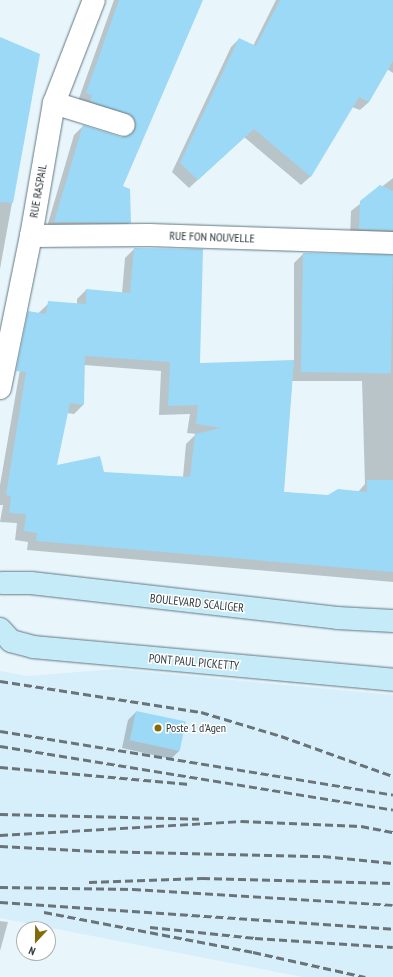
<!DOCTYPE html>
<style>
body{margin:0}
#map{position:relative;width:393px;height:977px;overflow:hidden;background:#e8f6fc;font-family:"PT Sans Narrow",sans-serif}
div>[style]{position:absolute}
.built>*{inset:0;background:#d7effb}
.shadow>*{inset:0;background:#0003}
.building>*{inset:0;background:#9bd9f6;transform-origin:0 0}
.roads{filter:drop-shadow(0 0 1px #637780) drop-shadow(0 0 1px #637780)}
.street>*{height:22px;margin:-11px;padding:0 11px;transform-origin:11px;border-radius:11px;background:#fff}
.secondary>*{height:22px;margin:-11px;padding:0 11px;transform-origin:11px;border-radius:11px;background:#c5eaf8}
.rail>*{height:3px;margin-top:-1.5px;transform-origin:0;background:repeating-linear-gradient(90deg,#697378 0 8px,transparent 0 12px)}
.dots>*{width:11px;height:11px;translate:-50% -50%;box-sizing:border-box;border:2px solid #fff;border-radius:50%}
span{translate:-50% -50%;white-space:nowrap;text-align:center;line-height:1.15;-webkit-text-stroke:3px #fff;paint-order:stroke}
.street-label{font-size:12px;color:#30393d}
.poi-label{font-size:12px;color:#30393d}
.left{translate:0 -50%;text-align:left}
.north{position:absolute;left:16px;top:921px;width:40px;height:40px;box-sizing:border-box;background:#fff;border:1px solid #acb0b1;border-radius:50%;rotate:202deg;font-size:11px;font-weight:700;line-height:16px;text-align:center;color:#30393d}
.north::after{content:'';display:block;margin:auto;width:14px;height:18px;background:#846b07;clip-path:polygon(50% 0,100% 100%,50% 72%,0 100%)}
</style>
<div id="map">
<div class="built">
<i style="clip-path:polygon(116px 669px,393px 695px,393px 977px,302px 977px,0 918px,0 671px,28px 676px)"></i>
</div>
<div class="shadow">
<i style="clip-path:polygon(114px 0,202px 0,122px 186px,130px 222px,122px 231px,46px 230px,74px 135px,83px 126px,121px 138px,127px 136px,78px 101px)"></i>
<i style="clip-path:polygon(276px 0,393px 0,393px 73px,387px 69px,369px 102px,360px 110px,352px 107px,310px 177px,301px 185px,244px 137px,189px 188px,172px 172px,231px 47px,239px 39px,253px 46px)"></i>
<i style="clip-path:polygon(0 38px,39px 54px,0 269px)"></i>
<i style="clip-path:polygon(393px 178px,393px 247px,350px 238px,351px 211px)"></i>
<i style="clip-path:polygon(evenodd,134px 249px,199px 364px,294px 361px,294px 263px,303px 254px,393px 255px,393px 582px,27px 550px,28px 542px,15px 540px,17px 523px,0 522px,3px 505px,0 505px,0 485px,28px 323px,49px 303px,77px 305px,77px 299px,86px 290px,122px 293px,125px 258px,134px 249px,84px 365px,161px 371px,159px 415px,190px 414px,187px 433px,196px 434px,186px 444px,183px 477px,103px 473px,56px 467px,67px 413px,74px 414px,83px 405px,84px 365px,134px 249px,292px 381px,362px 381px,365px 484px,358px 492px,329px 496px,283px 492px,292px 381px)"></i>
<i style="clip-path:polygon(136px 712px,185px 723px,179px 751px,171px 759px,122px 748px,128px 720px)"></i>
<i style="clip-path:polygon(0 921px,8px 922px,0 951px)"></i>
</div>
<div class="building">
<i style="clip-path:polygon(119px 0,203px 0,123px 186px,130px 189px,131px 223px,54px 222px,83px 125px,121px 137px,132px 134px,136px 128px,133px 116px,90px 101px,92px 95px,86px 93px)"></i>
<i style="clip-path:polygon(280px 0,393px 0,393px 61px,369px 102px,359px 97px,311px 177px,254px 129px,198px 180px,180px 163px,239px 38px,256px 46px)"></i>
<i style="clip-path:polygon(0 37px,40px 54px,13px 203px,0 202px)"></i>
<i style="clip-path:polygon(380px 185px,393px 191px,393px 230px,359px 229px,360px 201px)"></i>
<i style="clip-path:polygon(evenodd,134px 248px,203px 249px,200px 363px,294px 360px,284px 492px,328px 495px,338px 489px,367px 492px,367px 480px,393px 480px,393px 572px,36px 541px,37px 533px,24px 531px,26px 514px,9px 513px,11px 496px,6px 495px,26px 372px,16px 371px,28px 311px,46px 314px,48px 301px,86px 304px,86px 289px,130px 293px,134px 248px,85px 356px,170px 362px,168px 406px,198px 405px,196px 424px,221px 428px,195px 434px,190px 477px,104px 472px,100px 456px,57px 465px,70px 403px,84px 405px,85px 356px)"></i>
<i style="left:303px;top:253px;width:90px;height:119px;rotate:1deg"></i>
<i style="left:136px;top:711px;width:51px;height:30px;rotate:12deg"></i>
</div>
<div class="roads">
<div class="street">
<i style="left:54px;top:103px;width:73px;rotate:17.4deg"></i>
<i style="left:31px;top:236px;width:118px;rotate:-0.5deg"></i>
<i style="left:149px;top:235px;width:244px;rotate:1.9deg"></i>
<i style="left:0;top:388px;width:155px;rotate:-78.5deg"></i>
<i style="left:31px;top:236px;width:135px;rotate:-80.2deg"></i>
<i style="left:54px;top:103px;width:110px;rotate:-68.8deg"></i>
</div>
<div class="secondary">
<i style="left:2px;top:583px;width:29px"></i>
<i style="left:31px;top:583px;width:308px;rotate:6.5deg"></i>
<i style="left:337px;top:618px;width:56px;rotate:3.1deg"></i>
<i style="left:0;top:629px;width:16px;rotate:47deg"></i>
<i style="left:11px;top:641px;width:23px;rotate:15deg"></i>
<i style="left:33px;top:647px;width:362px;rotate:5.2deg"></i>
</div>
</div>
<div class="rail">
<i style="left:0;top:681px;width:203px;rotate:8.8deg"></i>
<i style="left:201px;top:712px;width:84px;rotate:16.7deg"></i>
<i style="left:281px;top:736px;width:119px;rotate:19.7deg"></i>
<i style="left:0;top:731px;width:398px;rotate:9.2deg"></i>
<i style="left:0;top:746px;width:398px;rotate:9.2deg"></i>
<i style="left:0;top:767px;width:190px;rotate:5.1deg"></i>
<i style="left:0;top:814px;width:199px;rotate:1.4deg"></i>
<i style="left:0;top:835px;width:241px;rotate:-3.3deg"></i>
<i style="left:241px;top:821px;width:120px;rotate:2.4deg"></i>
<i style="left:361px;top:826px;width:33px;rotate:11deg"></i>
<i style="left:0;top:846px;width:96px;rotate:3deg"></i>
<i style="left:96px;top:851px;width:227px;rotate:1.3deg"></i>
<i style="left:323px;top:856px;width:70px;rotate:5.7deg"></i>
<i style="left:89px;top:882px;width:113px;rotate:-2deg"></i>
<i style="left:202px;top:878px;width:191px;rotate:1.5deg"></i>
<i style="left:0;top:887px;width:133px;rotate:0.9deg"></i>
<i style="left:133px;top:889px;width:260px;rotate:3.5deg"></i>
<i style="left:0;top:902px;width:394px;rotate:3.9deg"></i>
<i style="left:44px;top:912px;width:213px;rotate:10.8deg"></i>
<i style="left:253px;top:952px;width:115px;rotate:12.6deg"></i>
<i style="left:150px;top:927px;width:106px;rotate:6deg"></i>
<i style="left:255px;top:938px;width:138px;rotate:3.7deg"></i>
</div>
<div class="dots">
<i style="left:158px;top:728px;background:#846b07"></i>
</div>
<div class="street-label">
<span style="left:38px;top:191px;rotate:-80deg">RUE RASPAIL</span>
<span style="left:212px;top:237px;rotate:2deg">RUE FON NOUVELLE</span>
<span style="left:197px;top:603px;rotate:6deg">BOULEVARD SCALIGER</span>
<span style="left:194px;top:662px;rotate:5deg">PONT PAUL PICKETTY</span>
</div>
<div class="poi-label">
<span class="left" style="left:166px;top:728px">Poste 1 d'Agen</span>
</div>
<div class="north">N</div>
</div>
